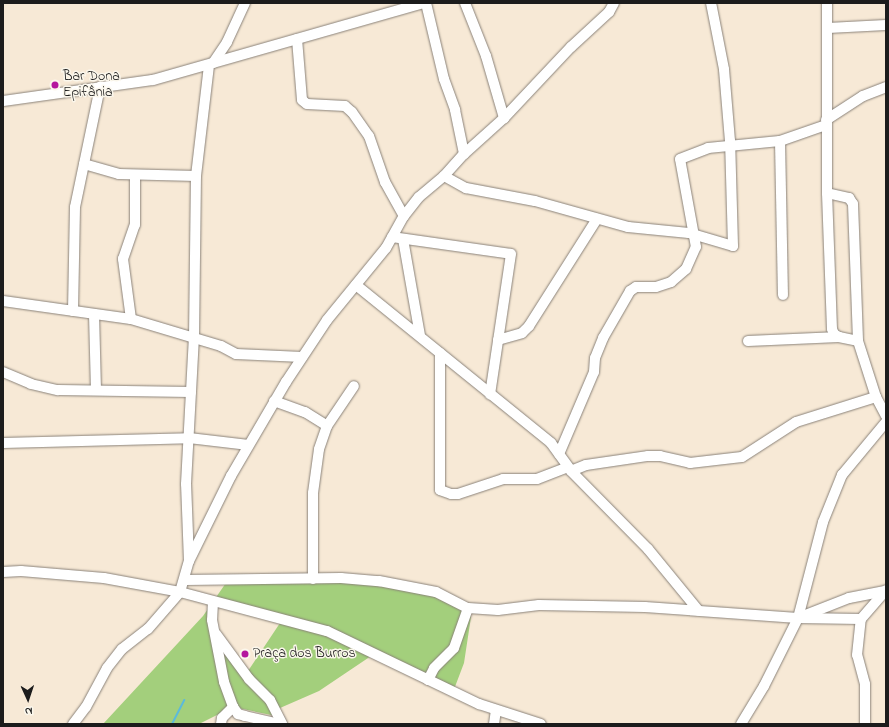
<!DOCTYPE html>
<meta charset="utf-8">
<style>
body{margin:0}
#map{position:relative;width:889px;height:727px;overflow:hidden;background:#f7e9d6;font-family:"Indie Flower",sans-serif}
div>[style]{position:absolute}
.green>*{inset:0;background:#a3cf7c}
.stream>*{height:2px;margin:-1px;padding:0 1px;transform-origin:1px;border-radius:1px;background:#5cbadb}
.roads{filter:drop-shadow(0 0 1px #8a8279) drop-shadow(0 0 1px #8a8279)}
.minor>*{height:10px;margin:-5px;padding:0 5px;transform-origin:5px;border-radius:5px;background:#fff}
.dots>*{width:11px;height:11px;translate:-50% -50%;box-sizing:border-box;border:2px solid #fbf7ec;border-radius:50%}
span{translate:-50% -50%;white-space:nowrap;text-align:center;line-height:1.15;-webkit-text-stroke:3px #fbf7ec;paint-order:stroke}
.poi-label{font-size:14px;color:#1c1c1c}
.left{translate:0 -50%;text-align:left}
.frame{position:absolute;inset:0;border:4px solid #1c1c1c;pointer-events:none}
.north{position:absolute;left:8px;top:679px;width:40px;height:40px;-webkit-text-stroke:3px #fbf7ec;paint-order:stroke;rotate:177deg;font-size:11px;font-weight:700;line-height:16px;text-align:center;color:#1c1c1c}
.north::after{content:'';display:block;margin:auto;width:14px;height:18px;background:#1c1c1c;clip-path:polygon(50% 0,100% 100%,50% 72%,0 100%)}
</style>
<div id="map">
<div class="green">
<i style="clip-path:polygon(evenodd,313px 579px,400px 585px,468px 608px,471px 617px,464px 663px,453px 692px,374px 654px,319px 691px,280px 708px,276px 716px,233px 707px,199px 724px,103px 724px,203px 616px,228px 580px,313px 579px,214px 602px,282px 620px,246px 674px,212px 620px,214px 602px)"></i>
</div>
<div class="stream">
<i style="left:172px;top:724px;width:27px;rotate:-63deg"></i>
</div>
<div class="roads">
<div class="minor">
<i style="left:426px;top:3px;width:78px;rotate:76.7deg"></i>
<i style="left:444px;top:79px;width:33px;rotate:70deg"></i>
<i style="left:455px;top:110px;width:45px;rotate:78.4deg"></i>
<i style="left:465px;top:3px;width:57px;rotate:68.4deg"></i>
<i style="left:486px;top:56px;width:65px;rotate:73.8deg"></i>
<i style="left:827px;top:3px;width:190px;rotate:90deg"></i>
<i style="left:827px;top:193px;width:136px;rotate:87.9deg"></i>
<i style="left:832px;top:329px;width:5px;rotate:68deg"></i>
<i style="left:834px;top:334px;width:6px;rotate:31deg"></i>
<i style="left:839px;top:337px;width:19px;rotate:12deg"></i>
<i style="left:828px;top:28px;width:58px;rotate:-3deg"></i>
<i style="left:297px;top:39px;width:61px;rotate:85.3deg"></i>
<i style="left:302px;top:100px;width:6px;rotate:39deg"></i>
<i style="left:307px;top:104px;width:38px;rotate:3deg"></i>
<i style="left:345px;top:106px;width:9px;rotate:41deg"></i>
<i style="left:352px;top:112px;width:29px;rotate:55deg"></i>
<i style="left:369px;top:136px;width:49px;rotate:70.8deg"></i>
<i style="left:385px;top:182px;width:39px;rotate:61deg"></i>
<i style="left:213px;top:63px;width:25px;rotate:-56deg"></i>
<i style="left:227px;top:42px;width:43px;rotate:-65.2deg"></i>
<i style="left:3px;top:101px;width:151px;rotate:-8deg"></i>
<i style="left:153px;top:80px;width:282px;rotate:-15.9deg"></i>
<i style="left:826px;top:120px;width:44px;rotate:-33deg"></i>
<i style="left:863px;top:96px;width:25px;rotate:-21deg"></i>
<i style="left:780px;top:141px;width:154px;rotate:88.9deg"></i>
<i style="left:84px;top:164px;width:36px;rotate:16deg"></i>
<i style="left:119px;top:174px;width:77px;rotate:1.5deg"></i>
<i style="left:444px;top:176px;width:25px;rotate:29deg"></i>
<i style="left:466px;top:188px;width:70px;rotate:10.7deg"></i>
<i style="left:535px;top:201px;width:97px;rotate:15.6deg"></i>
<i style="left:628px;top:227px;width:61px;rotate:5.6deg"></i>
<i style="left:689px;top:233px;width:46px;rotate:16.5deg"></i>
<i style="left:733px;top:246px;width:105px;rotate:-91.6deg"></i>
<i style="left:730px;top:141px;width:72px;rotate:-94.8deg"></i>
<i style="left:724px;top:69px;width:67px;rotate:-101.1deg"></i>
<i style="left:827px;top:193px;width:23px;rotate:13deg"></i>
<i style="left:849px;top:198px;width:7px;rotate:56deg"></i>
<i style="left:853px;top:204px;width:137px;rotate:87.9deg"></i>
<i style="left:858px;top:341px;width:59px;rotate:72.2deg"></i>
<i style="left:876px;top:397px;width:21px;rotate:62deg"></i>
<i style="left:392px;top:237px;width:120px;rotate:8.1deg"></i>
<i style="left:511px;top:254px;width:142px;rotate:98.5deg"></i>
<i style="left:403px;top:239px;width:97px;rotate:80deg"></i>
<i style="left:356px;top:285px;width:251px;rotate:39deg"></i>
<i style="left:551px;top:443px;width:34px;rotate:54deg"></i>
<i style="left:571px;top:471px;width:110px;rotate:45.4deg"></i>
<i style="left:648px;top:549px;width:80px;rotate:50.6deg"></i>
<i style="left:3px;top:301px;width:129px;rotate:8deg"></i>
<i style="left:131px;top:319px;width:94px;rotate:16.7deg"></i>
<i style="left:221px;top:346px;width:17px;rotate:28deg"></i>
<i style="left:236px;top:354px;width:66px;rotate:2.6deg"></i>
<i style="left:73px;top:311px;width:104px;rotate:-88.9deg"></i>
<i style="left:75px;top:207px;width:123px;rotate:-78.2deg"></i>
<i style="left:94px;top:314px;width:76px;rotate:88.5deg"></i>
<i style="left:131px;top:319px;width:61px;rotate:-97.6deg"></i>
<i style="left:123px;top:259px;width:36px;rotate:-71deg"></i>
<i style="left:135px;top:225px;width:50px;rotate:-90deg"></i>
<i style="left:498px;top:340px;width:25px;rotate:-16deg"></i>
<i style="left:522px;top:333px;width:10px;rotate:-45deg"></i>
<i style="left:529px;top:326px;width:127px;rotate:-57.6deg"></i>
<i style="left:748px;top:341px;width:91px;rotate:-2.5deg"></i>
<i style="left:440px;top:353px;width:137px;rotate:90deg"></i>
<i style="left:440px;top:490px;width:12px;rotate:20deg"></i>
<i style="left:451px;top:494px;width:7px"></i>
<i style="left:458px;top:494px;width:47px;rotate:-18.4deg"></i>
<i style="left:503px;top:479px;width:34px"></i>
<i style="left:537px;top:479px;width:33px;rotate:-21deg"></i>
<i style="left:3px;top:372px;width:30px;rotate:23deg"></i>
<i style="left:31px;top:384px;width:28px;rotate:13deg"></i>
<i style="left:58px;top:390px;width:133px;rotate:0.9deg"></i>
<i style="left:274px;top:401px;width:33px;rotate:20deg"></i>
<i style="left:305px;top:412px;width:26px;rotate:32deg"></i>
<i style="left:3px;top:443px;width:186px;rotate:-1.5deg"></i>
<i style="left:189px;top:438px;width:60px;rotate:6.7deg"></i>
<i style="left:559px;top:454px;width:89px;rotate:-66.9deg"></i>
<i style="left:594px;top:372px;width:14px;rotate:-86deg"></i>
<i style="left:595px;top:358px;width:22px;rotate:-68deg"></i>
<i style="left:603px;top:338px;width:54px;rotate:-60.1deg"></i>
<i style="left:630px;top:291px;width:7px;rotate:-34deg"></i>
<i style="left:636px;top:287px;width:20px"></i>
<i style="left:656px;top:287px;width:16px;rotate:-18deg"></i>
<i style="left:671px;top:282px;width:20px;rotate:-41deg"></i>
<i style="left:686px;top:269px;width:24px;rotate:-66deg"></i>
<i style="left:696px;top:247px;width:89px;rotate:-100.3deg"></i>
<i style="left:680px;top:159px;width:30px;rotate:-21deg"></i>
<i style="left:708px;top:148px;width:72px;rotate:-5.6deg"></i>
<i style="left:780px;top:141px;width:49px;rotate:-19.2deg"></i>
<i style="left:571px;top:471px;width:16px;rotate:-22deg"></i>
<i style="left:586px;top:465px;width:63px;rotate:-8.3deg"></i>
<i style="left:648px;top:456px;width:12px"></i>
<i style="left:660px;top:456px;width:31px;rotate:13deg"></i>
<i style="left:690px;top:463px;width:52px;rotate:-6.6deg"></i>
<i style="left:742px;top:457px;width:64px;rotate:-32.9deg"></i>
<i style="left:796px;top:422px;width:84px;rotate:-17.4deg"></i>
<i style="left:189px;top:561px;width:77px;rotate:-92.2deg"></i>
<i style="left:186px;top:484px;width:146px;rotate:-86.9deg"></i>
<i style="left:194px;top:338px;width:162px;rotate:-89.3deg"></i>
<i style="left:196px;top:176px;width:112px;rotate:-83.3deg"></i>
<i style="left:3px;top:572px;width:18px;rotate:-3deg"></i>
<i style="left:21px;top:571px;width:83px;rotate:4.8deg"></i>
<i style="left:104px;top:578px;width:77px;rotate:10.4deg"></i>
<i style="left:180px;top:592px;width:152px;rotate:14.9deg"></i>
<i style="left:327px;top:631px;width:169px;rotate:25.7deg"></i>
<i style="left:479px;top:704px;width:65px;rotate:17.9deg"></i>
<i style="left:313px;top:579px;width:86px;rotate:-90deg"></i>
<i style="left:313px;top:493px;width:44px;rotate:-82.2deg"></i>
<i style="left:319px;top:449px;width:24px;rotate:-71deg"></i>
<i style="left:327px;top:426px;width:48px;rotate:-56deg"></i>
<i style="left:185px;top:580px;width:156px;rotate:-0.7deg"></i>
<i style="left:341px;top:578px;width:38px;rotate:5deg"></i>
<i style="left:379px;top:581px;width:58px;rotate:10.9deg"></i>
<i style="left:436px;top:592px;width:36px;rotate:27deg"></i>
<i style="left:468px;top:608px;width:30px;rotate:4deg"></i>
<i style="left:498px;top:610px;width:41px;rotate:-7deg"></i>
<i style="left:539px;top:605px;width:106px;rotate:1.1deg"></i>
<i style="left:645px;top:607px;width:153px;rotate:4.1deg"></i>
<i style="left:798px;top:618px;width:63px;rotate:0.9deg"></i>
<i style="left:213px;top:602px;width:18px;rotate:93deg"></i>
<i style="left:212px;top:620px;width:63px;rotate:79deg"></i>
<i style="left:224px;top:682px;width:27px;rotate:70deg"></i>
<i style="left:233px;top:707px;width:9px;rotate:54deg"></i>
<i style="left:238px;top:714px;width:7px;rotate:16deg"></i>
<i style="left:245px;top:716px;width:36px;rotate:13deg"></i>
<i style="left:798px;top:618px;width:55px;rotate:-21.4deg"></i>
<i style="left:849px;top:598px;width:38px;rotate:-11deg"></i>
<i style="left:216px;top:634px;width:56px;rotate:53.7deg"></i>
<i style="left:249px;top:679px;width:30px;rotate:45deg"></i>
<i style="left:270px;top:700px;width:27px;rotate:63deg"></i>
<i style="left:428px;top:680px;width:13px;rotate:-63deg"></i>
<i style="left:434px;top:668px;width:28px;rotate:-45deg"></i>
<i style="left:454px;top:648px;width:42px;rotate:-70.7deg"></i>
<i style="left:73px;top:724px;width:21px;rotate:-53deg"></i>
<i style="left:86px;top:707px;width:44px;rotate:-61.7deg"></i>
<i style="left:107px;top:668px;width:24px;rotate:-52deg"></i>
<i style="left:122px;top:649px;width:33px;rotate:-38deg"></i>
<i style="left:148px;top:629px;width:49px;rotate:-49.1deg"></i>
<i style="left:180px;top:592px;width:32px;rotate:-74deg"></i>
<i style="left:189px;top:561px;width:95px;rotate:-63.7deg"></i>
<i style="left:231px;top:476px;width:109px;rotate:-59.7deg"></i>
<i style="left:286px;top:382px;width:74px;rotate:-56.5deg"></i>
<i style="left:327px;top:320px;width:93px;rotate:-50.7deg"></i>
<i style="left:386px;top:248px;width:37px;rotate:-61deg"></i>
<i style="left:404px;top:216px;width:24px;rotate:-52deg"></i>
<i style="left:419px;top:197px;width:33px;rotate:-40deg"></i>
<i style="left:444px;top:176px;width:30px;rotate:-48deg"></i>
<i style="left:464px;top:154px;width:54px;rotate:-42deg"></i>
<i style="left:504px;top:118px;width:98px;rotate:-46.7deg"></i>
<i style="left:571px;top:47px;width:52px;rotate:-42.6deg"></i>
<i style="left:609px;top:12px;width:10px;rotate:-61deg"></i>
<i style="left:221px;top:724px;width:6px;rotate:-81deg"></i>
<i style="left:222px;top:718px;width:16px;rotate:-45deg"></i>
<i style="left:494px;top:724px;width:14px;rotate:-82deg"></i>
<i style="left:741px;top:724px;width:44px;rotate:-58.8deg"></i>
<i style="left:764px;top:686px;width:76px;rotate:-63.4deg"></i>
<i style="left:798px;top:618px;width:99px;rotate:-75.4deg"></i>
<i style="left:823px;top:522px;width:51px;rotate:-68deg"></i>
<i style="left:842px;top:475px;width:69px;rotate:-50.3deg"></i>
<i style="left:865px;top:724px;width:40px;rotate:-90deg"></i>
<i style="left:865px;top:684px;width:30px;rotate:-105deg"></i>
<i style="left:857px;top:655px;width:36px;rotate:-84deg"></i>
<i style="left:861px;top:619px;width:38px;rotate:-49deg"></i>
</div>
</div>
<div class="dots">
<i style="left:55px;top:85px;background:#b5179e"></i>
<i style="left:245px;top:654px;background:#b5179e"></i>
</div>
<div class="poi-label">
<span class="left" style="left:63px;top:85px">Bar Dona<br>Epifânia</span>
<span class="left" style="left:253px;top:654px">Praça dos Burros</span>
</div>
<div class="frame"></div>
<div class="north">N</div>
</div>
